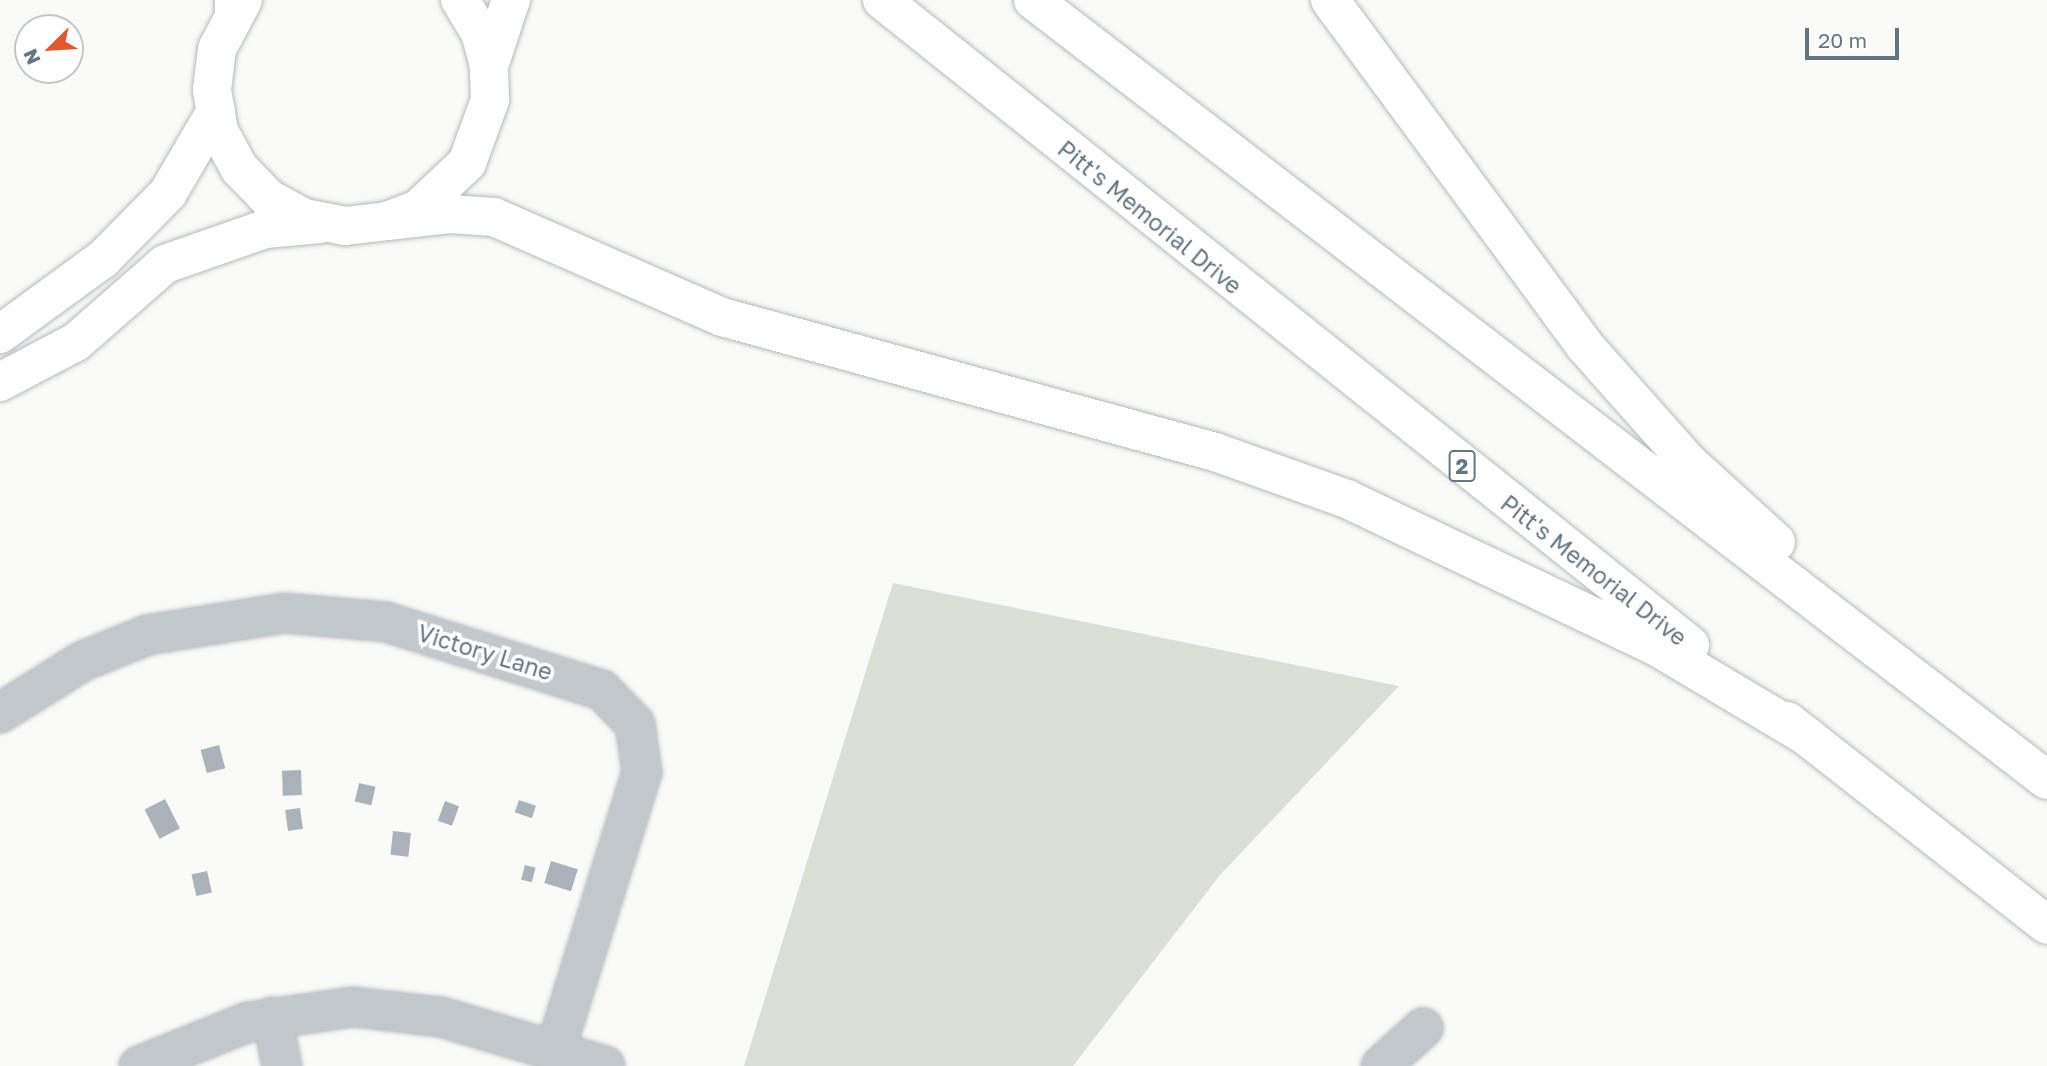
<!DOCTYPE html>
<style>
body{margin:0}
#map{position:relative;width:2047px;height:1066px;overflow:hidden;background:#fafaf8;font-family:"Golos Text",sans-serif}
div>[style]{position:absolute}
.green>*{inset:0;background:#dadfd7}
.building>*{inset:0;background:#aab3b9;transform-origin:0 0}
.roads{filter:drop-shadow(0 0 2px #b4b9bd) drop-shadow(0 0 2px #b4b9bd)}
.minor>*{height:38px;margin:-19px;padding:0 19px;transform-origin:19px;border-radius:19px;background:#c3c8cc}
.trunk>*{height:38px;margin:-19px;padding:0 19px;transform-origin:19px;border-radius:19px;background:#fff}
.motorway>*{height:38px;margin:-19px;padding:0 19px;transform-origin:19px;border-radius:19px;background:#fff}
span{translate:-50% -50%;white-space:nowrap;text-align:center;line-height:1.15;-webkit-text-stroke:7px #fff;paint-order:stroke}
.shield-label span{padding:2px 5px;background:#fff;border:2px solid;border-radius:5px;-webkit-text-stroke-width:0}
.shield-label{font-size:21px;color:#657683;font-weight:700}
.street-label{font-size:23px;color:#657683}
.north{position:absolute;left:14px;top:14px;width:70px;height:70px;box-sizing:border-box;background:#fff;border:2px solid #c1c8cd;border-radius:50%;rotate:246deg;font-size:19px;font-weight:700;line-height:28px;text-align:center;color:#657683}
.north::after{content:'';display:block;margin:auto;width:24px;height:32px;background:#e4572e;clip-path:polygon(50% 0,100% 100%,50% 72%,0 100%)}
.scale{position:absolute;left:1805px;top:28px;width:94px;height:32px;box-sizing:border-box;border:4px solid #657683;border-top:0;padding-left:9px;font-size:21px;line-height:24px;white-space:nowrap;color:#657683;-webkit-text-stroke:5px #fff;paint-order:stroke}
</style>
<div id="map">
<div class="green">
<i style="clip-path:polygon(893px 583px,1399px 686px,1220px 875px,1073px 1066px,744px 1066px)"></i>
</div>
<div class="building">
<i style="left:219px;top:745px;width:24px;height:19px;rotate:75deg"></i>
<i style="left:301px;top:770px;width:25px;height:19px;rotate:88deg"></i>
<i style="left:359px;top:783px;width:17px;height:19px;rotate:13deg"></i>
<i style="left:165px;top:799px;width:33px;height:23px;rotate:63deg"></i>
<i style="left:519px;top:800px;width:18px;height:13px;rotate:19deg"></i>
<i style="left:445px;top:801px;width:15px;height:21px;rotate:20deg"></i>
<i style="left:300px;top:808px;width:21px;height:15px;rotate:82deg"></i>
<i style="left:393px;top:831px;width:18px;height:24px;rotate:6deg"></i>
<i style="left:551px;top:861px;width:28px;height:23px;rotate:17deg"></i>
<i style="left:525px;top:865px;width:11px;height:15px;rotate:15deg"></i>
<i style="left:207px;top:871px;width:22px;height:16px;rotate:77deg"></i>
</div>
<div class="roads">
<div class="minor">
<i style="left:0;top:713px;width:98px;rotate:-32.1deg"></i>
<i style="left:83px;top:661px;width:69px;rotate:-22.1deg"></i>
<i style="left:147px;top:635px;width:139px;rotate:-9.1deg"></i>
<i style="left:284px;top:613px;width:102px;rotate:5deg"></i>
<i style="left:386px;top:622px;width:226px;rotate:17.5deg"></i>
<i style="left:602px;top:690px;width:47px;rotate:45.9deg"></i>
<i style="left:635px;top:724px;width:49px;rotate:81.7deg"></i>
<i style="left:642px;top:772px;width:292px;rotate:107.3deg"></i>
<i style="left:272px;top:1017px;width:50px;rotate:78.5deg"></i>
<i style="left:139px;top:1066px;width:118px;rotate:-22deg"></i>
<i style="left:248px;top:1022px;width:107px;rotate:-8.1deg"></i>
<i style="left:354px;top:1007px;width:88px;rotate:6.6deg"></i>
<i style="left:441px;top:1017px;width:171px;rotate:16.6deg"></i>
<i style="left:1381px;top:1066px;width:57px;rotate:-42.1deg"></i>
</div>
<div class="trunk">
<i style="left:243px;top:0;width:55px;rotate:118deg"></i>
<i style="left:217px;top:49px;width:41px;rotate:97deg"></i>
<i style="left:212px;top:90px;width:42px;rotate:80.3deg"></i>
<i style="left:219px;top:131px;width:42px;rotate:61.6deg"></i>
<i style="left:239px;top:168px;width:42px;rotate:46deg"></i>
<i style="left:268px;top:198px;width:41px;rotate:29.1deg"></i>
<i style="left:304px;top:218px;width:42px;rotate:11deg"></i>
<i style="left:345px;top:226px;width:42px;rotate:-6.8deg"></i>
<i style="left:387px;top:221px;width:33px;rotate:-21deg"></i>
<i style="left:418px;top:209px;width:67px;rotate:-43.2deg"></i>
<i style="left:467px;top:163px;width:67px;rotate:-69.9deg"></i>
<i style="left:490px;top:100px;width:34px;rotate:-92deg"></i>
<i style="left:489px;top:66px;width:34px;rotate:-105deg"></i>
<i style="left:480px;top:33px;width:39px;rotate:-121deg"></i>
<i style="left:489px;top:66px;width:70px;rotate:-71.6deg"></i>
<i style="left:0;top:334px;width:127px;rotate:-36.1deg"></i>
<i style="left:103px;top:259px;width:93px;rotate:-45.4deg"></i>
<i style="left:168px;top:193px;width:95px;rotate:-59.7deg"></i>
<i style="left:0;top:382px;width:86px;rotate:-27.8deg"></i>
<i style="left:76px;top:342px;width:118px;rotate:-41.2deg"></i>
<i style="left:165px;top:264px;width:106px;rotate:-19.3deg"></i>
<i style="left:265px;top:229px;width:55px;rotate:-5.2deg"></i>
</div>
<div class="motorway">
<i style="left:882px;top:0;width:1034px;rotate:38.6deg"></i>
<i style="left:1033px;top:0;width:1279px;rotate:37.57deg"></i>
<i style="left:1330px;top:0;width:430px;rotate:53.6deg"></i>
<i style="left:1585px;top:346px;width:155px;rotate:48.4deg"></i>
<i style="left:1688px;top:462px;width:119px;rotate:42.3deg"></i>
<i style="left:234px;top:11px;width:11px;rotate:-90deg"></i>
<i style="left:387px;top:221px;width:63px;rotate:-6.3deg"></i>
<i style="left:450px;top:214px;width:44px;rotate:3.9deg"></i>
<i style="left:494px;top:217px;width:249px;rotate:23.7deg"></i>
<i style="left:722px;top:317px;width:511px;rotate:15.31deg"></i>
<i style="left:1215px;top:452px;width:140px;rotate:19.6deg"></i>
<i style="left:1347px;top:499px;width:344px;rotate:25.5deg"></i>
<i style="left:1657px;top:647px;width:176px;rotate:30.8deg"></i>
<i style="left:1787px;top:721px;width:330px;rotate:38.1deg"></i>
</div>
</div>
<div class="shield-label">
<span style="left:1462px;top:466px">2</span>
</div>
<div class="street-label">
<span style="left:1150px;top:217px;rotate:39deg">Pitt's Memorial Drive</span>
<span style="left:1594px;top:570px;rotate:38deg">Pitt's Memorial Drive</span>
<span style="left:485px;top:652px;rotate:17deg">Victory Lane</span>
</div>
<div class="north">N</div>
<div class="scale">20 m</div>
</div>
